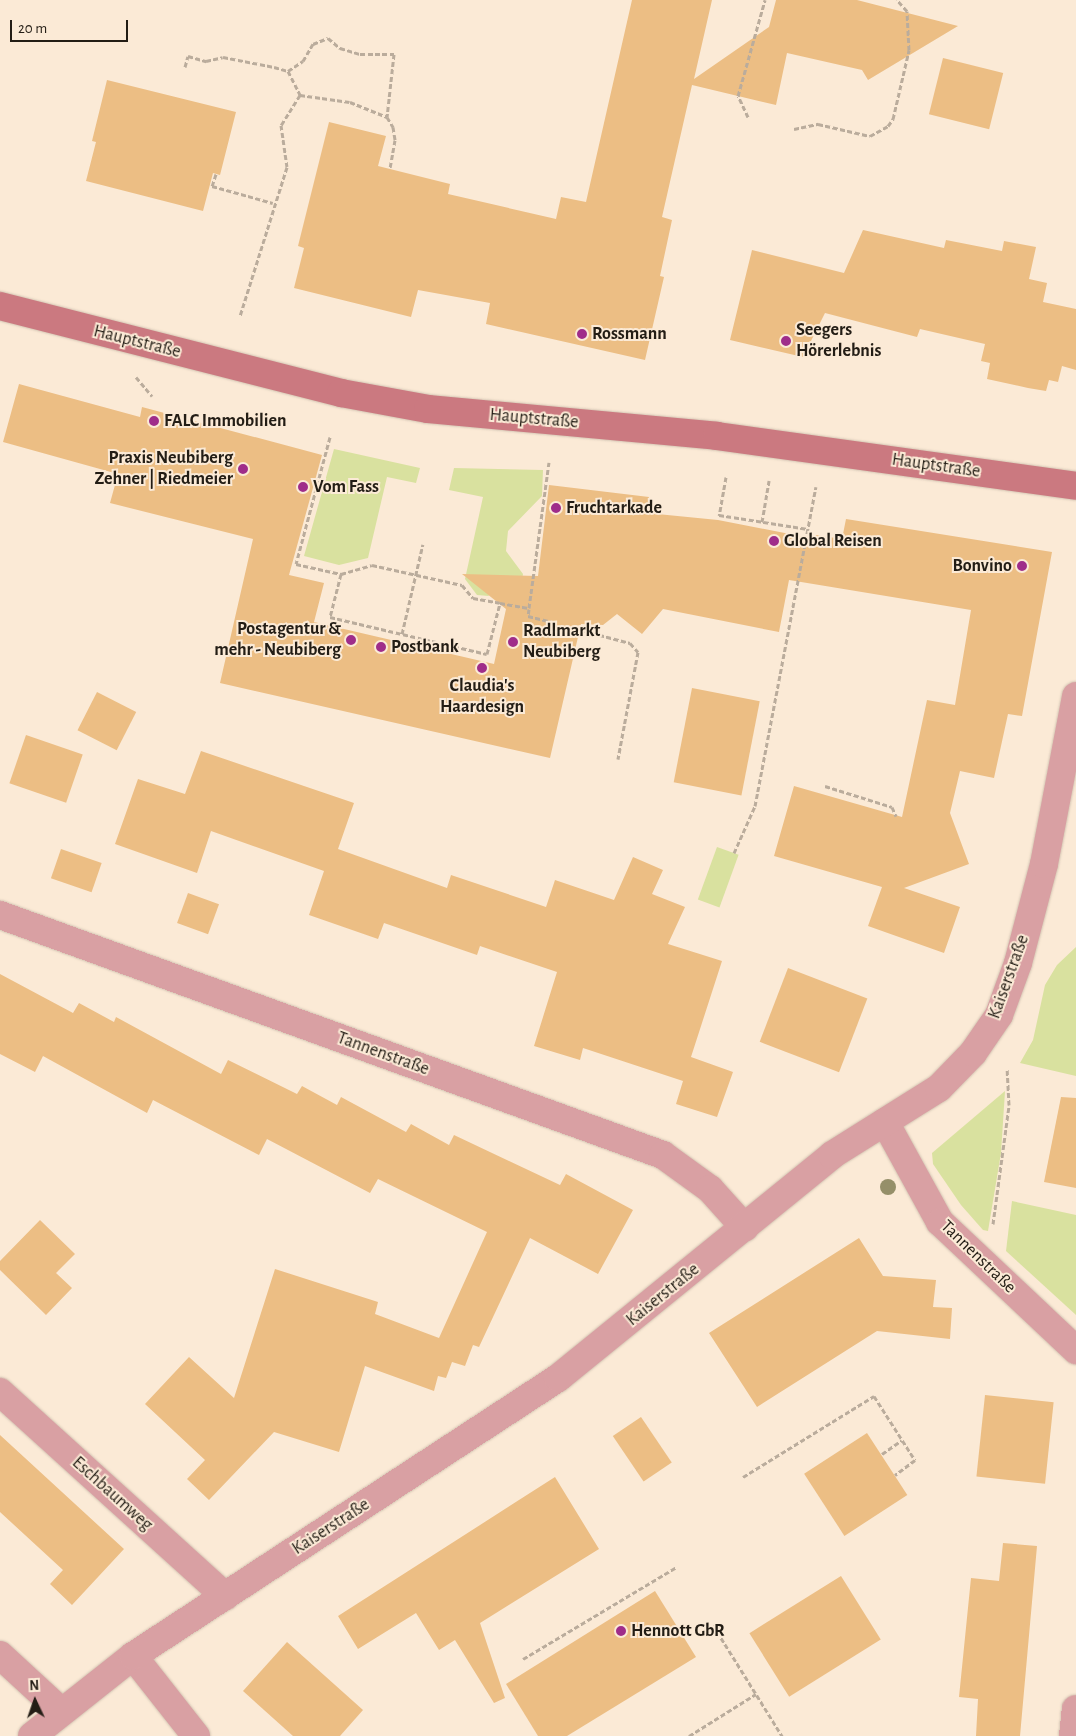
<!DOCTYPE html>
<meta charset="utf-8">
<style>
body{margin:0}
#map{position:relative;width:1076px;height:1736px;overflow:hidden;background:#fbead6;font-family:"Alegreya Sans",sans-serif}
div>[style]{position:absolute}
.green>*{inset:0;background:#d9e19f;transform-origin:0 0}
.building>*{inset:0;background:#ecbe84;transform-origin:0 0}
.path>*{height:3px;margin-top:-1.5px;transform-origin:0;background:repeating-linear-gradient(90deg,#baac9c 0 5px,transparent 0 7.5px)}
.roads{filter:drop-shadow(0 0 1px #d4c5b3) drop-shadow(0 0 1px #d4c5b3)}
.street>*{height:28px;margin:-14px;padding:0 14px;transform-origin:14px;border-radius:14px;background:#d9a0a3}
.secondary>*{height:28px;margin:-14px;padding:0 14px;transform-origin:14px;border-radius:14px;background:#cb7980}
.trees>*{width:16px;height:16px;margin:-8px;border-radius:50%;background:#958f69}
.dots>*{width:14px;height:14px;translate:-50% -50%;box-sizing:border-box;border:2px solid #fbead6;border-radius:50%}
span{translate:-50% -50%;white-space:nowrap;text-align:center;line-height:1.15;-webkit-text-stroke:4px #fbead6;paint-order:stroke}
.poi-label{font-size:18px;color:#231d15;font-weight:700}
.left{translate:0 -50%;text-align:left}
.right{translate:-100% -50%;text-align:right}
.street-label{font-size:18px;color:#231d15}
.north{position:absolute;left:10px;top:1676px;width:50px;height:50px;-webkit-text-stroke:4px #fbead6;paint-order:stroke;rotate:357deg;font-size:14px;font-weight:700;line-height:20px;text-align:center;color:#231d15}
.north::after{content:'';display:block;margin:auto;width:18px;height:22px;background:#231d15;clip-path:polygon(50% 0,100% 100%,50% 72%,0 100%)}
.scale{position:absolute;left:10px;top:20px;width:118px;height:22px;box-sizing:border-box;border:2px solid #231d15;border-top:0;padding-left:6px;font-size:15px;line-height:18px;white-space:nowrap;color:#231d15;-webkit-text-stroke:4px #fbead6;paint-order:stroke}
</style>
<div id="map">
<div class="green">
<i style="clip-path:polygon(334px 449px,420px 468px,416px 483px,387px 477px,368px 558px,339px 565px,304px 556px)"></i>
<i style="clip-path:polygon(454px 468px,543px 470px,542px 496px,508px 531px,506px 551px,523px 574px,519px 599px,486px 589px,489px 596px,477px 595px,465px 579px,483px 497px,449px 490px)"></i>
<i style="left:717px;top:847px;width:23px;height:56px;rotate:20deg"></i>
<i style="clip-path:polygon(1076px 947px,1076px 1076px,1020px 1063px,1033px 1040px,1045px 985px,1057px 965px)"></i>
<i style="clip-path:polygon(1005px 1091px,1001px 1153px,988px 1231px,983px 1230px,961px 1205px,933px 1164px,932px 1153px)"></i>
<i style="clip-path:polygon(1012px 1201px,1076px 1215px,1076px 1315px,1006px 1251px)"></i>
</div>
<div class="building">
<i style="clip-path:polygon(632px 0,712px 0,694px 79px,769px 27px,776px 0,857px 0,958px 26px,868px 80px,862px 70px,787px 53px,776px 105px,692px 85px,662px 217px,672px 220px,660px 276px,664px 277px,645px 360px,486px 324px,490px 303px,418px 290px,411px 317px,294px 288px,304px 248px,298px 246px,329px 122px,386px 136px,378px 166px,450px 184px,448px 194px,556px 219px,561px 197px,586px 202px)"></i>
<i style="left:943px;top:58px;width:62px;height:58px;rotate:14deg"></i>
<i style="clip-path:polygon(107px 80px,236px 112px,220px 175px,213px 173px,203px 211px,86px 181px,96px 142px,92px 141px)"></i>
<i style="clip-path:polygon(863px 230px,944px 248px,946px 240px,1002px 251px,1004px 241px,1036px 247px,1029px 279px,1047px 283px,1043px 302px,1076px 309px,1076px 370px,1062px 366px,1058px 382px,1049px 380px,1046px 391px,1028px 388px,987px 379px,990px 363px,981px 361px,985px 344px,920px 329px,917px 337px,825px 313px,803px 357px,730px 340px,752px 250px,844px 273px)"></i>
<i style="clip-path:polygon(19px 384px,140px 417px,142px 407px,322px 455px,289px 575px,324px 583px,314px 622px,494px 664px,506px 609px,462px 574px,538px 576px,549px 485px,649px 497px,647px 513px,718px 520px,815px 539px,816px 535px,842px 539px,846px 519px,1052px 552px,1022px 716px,1008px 714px,994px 778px,960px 771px,950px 813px,969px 864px,904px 888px,960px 907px,944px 953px,868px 926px,882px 887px,774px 856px,794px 786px,902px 817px,927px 700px,955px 705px,971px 610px,789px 580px,779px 632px,663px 609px,642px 634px,617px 614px,603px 625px,581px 624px,550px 758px,220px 683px,253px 539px,110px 503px,118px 474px,3px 442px)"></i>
<i style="left:692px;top:688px;width:69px;height:96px;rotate:11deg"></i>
<i style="left:97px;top:692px;width:44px;height:43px;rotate:27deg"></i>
<i style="left:26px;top:735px;width:60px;height:51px;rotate:19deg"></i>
<i style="clip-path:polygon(201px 751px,354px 803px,338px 849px,447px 888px,451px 875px,546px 907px,555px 880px,614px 900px,633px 857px,663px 870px,652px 894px,685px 907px,668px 944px,722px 961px,691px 1057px,733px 1072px,717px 1117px,676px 1104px,683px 1081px,583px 1048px,580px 1060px,534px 1046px,557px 972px,480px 946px,477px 955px,384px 923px,378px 939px,309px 915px,324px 871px,211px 831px,197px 873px,115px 844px,138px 779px,185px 794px)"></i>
<i style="left:61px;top:849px;width:43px;height:31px;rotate:19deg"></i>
<i style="left:188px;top:893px;width:33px;height:32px;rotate:20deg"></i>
<i style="left:788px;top:968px;width:85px;height:79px;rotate:21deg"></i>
<i style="clip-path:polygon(0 974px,73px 1013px,79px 1003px,114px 1022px,116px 1017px,221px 1074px,228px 1060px,297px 1094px,302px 1086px,337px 1105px,341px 1097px,406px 1132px,411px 1124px,449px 1145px,454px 1135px,560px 1185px,566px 1174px,633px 1210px,598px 1274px,530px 1238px,479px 1347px,473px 1345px,465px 1366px,452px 1362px,446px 1378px,438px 1376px,434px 1391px,365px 1366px,339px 1452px,274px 1432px,209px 1500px,187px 1479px,205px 1460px,145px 1404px,189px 1357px,234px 1398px,275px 1269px,378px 1302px,375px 1314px,439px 1338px,487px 1232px,378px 1179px,370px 1193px,267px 1139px,259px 1155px,153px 1100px,147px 1113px,43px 1056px,35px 1072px,0 1054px)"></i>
<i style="clip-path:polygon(1061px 1097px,1076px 1098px,1076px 1188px,1044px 1182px)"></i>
<i style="clip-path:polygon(40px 1220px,75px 1254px,56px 1273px,72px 1288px,46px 1315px,0 1270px,0 1261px)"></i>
<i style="clip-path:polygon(859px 1238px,883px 1276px,936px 1280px,933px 1307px,952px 1308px,950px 1339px,877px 1331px,757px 1407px,709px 1333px)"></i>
<i style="left:985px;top:1395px;width:69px;height:82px;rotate:6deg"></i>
<i style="left:641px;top:1417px;width:55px;height:34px;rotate:56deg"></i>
<i style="left:867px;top:1433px;width:74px;height:75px;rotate:57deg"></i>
<i style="clip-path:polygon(0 1435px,124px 1549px,72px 1605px,50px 1584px,63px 1570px,0 1512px)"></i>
<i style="clip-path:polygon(555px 1477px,599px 1549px,480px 1623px,505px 1698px,494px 1703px,455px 1640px,439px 1650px,416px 1613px,358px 1649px,338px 1616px)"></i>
<i style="clip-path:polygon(1003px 1543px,1037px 1546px,1020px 1736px,976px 1736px,978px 1699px,959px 1697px,971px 1578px,999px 1581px)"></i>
<i style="left:841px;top:1576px;width:75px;height:108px;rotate:58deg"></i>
<i style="clip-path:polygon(655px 1591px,696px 1657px,567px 1736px,538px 1736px,506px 1684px)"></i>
<i style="clip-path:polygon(287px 1642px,363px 1710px,340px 1736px,293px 1736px,243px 1691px)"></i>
</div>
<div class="path">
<i style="left:185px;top:67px;width:11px;rotate:-75deg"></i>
<i style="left:188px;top:56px;width:19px;rotate:16deg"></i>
<i style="left:206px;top:61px;width:17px;rotate:-13deg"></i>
<i style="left:223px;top:57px;width:52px;rotate:11.1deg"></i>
<i style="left:274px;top:67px;width:15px;rotate:16deg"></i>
<i style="left:288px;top:71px;width:27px;rotate:63deg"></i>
<i style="left:300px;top:95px;width:36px;rotate:122deg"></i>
<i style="left:281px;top:125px;width:42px;rotate:81.9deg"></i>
<i style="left:287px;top:167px;width:156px;rotate:107.5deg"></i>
<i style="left:288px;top:71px;width:18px;rotate:-34deg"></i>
<i style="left:303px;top:61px;width:20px;rotate:-60deg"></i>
<i style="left:313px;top:44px;width:16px;rotate:-22deg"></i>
<i style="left:328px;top:38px;width:16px;rotate:40deg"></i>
<i style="left:340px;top:48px;width:21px;rotate:17deg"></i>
<i style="left:360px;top:54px;width:34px"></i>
<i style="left:394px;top:54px;width:63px;rotate:96.3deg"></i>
<i style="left:300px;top:95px;width:50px;rotate:8deg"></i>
<i style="left:350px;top:102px;width:40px;rotate:22deg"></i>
<i style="left:387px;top:117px;width:12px;rotate:59deg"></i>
<i style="left:393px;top:127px;width:13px;rotate:81deg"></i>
<i style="left:395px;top:140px;width:29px;rotate:100deg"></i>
<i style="left:748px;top:117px;width:23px;rotate:-115deg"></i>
<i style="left:738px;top:96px;width:100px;rotate:-74.3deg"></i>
<i style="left:794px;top:129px;width:25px;rotate:-12deg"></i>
<i style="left:818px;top:124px;width:53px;rotate:13deg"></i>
<i style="left:870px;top:136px;width:21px;rotate:-29deg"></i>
<i style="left:888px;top:126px;width:9px;rotate:-54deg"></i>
<i style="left:893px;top:119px;width:71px;rotate:-76.9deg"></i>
<i style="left:909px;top:50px;width:39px;rotate:-93deg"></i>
<i style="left:907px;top:11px;width:15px;rotate:-132deg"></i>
<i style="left:216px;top:174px;width:13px;rotate:108deg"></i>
<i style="left:212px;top:186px;width:63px;rotate:15.6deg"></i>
<i style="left:136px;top:377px;width:25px;rotate:50deg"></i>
<i style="left:330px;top:437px;width:131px;rotate:105deg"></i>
<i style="left:296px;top:564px;width:46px;rotate:12.5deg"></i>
<i style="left:341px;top:574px;width:32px;rotate:-16deg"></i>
<i style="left:372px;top:565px;width:92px;rotate:12.5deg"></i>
<i style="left:462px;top:585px;width:17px;rotate:50deg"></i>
<i style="left:473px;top:598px;width:27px;rotate:10deg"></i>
<i style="left:726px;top:477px;width:39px;rotate:100deg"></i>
<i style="left:719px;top:515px;width:90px;rotate:8.9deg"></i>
<i style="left:762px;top:522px;width:42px;rotate:-80.3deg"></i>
<i style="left:341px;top:574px;width:44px;rotate:104.3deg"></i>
<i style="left:330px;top:617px;width:161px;rotate:13.3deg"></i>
<i style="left:487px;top:654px;width:53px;rotate:-75.7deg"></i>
<i style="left:500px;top:603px;width:29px;rotate:10deg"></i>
<i style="left:529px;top:608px;width:147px;rotate:-82.2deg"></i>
<i style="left:529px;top:609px;width:7px;rotate:98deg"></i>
<i style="left:528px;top:616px;width:25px;rotate:14deg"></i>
<i style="left:570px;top:627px;width:62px;rotate:14.9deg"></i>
<i style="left:630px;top:643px;width:12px;rotate:48deg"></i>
<i style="left:638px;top:652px;width:109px;rotate:100.6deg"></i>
<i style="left:402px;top:634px;width:92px;rotate:-76.9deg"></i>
<i style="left:825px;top:786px;width:70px;rotate:17.4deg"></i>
<i style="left:892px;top:807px;width:10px;rotate:66deg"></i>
<i style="left:734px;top:853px;width:51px;rotate:-65.9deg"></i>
<i style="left:755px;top:806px;width:325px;rotate:-79.2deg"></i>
<i style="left:993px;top:1224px;width:120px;rotate:-82.3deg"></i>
<i style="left:1009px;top:1105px;width:37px;rotate:-93deg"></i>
<i style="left:882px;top:1454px;width:24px;rotate:-35deg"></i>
<i style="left:743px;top:1477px;width:154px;rotate:-31.7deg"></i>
<i style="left:874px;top:1396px;width:76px;rotate:57.4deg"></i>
<i style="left:915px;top:1460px;width:25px;rotate:143deg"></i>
<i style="left:713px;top:1625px;width:131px;rotate:58.1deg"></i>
<i style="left:523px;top:1659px;width:179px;rotate:-30.9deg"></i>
<i style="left:689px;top:1736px;width:79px;rotate:-32.1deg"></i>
</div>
<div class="roads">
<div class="street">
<i style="left:0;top:915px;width:705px;rotate:19.9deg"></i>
<i style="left:663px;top:1155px;width:58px;rotate:35.9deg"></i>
<i style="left:710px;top:1189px;width:52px;rotate:48.1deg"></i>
<i style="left:885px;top:1122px;width:114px;rotate:61.2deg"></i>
<i style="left:940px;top:1222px;width:187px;rotate:43.3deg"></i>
<i style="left:0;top:1392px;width:304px;rotate:42.2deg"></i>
<i style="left:0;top:1655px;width:83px;rotate:42.6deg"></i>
<i style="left:133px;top:1656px;width:102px;rotate:51.8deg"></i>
<i style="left:32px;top:1736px;width:129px;rotate:-38.4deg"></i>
<i style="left:133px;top:1656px;width:508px;rotate:-33.19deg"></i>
<i style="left:558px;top:1378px;width:353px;rotate:-39.1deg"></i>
<i style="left:832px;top:1155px;width:126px;rotate:-32.1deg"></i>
<i style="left:939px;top:1088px;width:49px;rotate:-45.8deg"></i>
<i style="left:973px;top:1053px;width:46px;rotate:-55.6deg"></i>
<i style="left:999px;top:1015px;width:55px;rotate:-69.9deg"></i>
<i style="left:1018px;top:963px;width:102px;rotate:-75.3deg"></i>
<i style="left:1044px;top:864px;width:171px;rotate:-79.2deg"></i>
<i style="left:1073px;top:1736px;width:27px;rotate:-84deg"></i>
</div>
<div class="secondary">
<i style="left:0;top:306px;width:352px;rotate:14.3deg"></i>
<i style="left:341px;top:393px;width:88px;rotate:10.4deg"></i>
<i style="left:428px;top:409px;width:290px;rotate:5.3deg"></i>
<i style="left:717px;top:436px;width:362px;rotate:7.9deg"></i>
</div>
</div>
<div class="trees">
<i style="left:888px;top:1187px"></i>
</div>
<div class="dots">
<i style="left:582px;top:334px;background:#9f2d8a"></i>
<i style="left:786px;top:341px;background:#9f2d8a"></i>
<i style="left:154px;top:421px;background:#9f2d8a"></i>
<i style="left:243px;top:469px;background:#9f2d8a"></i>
<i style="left:303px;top:487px;background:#9f2d8a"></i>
<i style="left:556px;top:508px;background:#9f2d8a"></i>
<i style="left:774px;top:541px;background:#9f2d8a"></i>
<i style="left:1022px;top:566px;background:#9f2d8a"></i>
<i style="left:351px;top:640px;background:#9f2d8a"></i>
<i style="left:513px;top:642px;background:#9f2d8a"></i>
<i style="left:381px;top:647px;background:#9f2d8a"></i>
<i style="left:482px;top:668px;background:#9f2d8a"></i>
<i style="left:621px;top:1631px;background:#9f2d8a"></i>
</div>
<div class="poi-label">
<span class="left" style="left:796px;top:341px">Seegers<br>Hörerlebnis</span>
<span class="left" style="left:592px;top:334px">Rossmann</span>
<span class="left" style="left:164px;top:421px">FALC Immobilien</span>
<span class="right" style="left:233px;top:469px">Praxis Neubiberg<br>Zehner | Riedmeier</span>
<span class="left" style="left:313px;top:487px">Vom Fass</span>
<span class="left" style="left:566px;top:508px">Fruchtarkade</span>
<span class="left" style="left:784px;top:541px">Global Reisen</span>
<span class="right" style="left:1012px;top:566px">Bonvino</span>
<span class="right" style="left:341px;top:640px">Postagentur &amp;<br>mehr - Neubiberg</span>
<span class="left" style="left:523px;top:642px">Radlmarkt<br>Neubiberg</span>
<span class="left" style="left:391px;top:647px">Postbank</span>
<span style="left:482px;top:697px">Claudia's<br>Haardesign</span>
<span class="left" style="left:631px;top:1631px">Hennott GbR</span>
</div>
<div class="street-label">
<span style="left:137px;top:342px;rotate:14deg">Hauptstraße</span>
<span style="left:534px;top:419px;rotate:5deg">Hauptstraße</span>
<span style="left:936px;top:466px;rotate:8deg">Hauptstraße</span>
<span style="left:1009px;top:977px;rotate:-70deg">Kaiserstraße</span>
<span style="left:383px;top:1054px;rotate:20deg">Tannenstraße</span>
<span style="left:978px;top:1257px;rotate:44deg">Tannenstraße</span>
<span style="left:663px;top:1295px;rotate:-39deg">Kaiserstraße</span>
<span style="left:112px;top:1494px;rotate:42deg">Eschbaumweg</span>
<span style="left:331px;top:1527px;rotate:-33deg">Kaiserstraße</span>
</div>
<div class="north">N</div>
<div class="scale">20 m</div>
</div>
